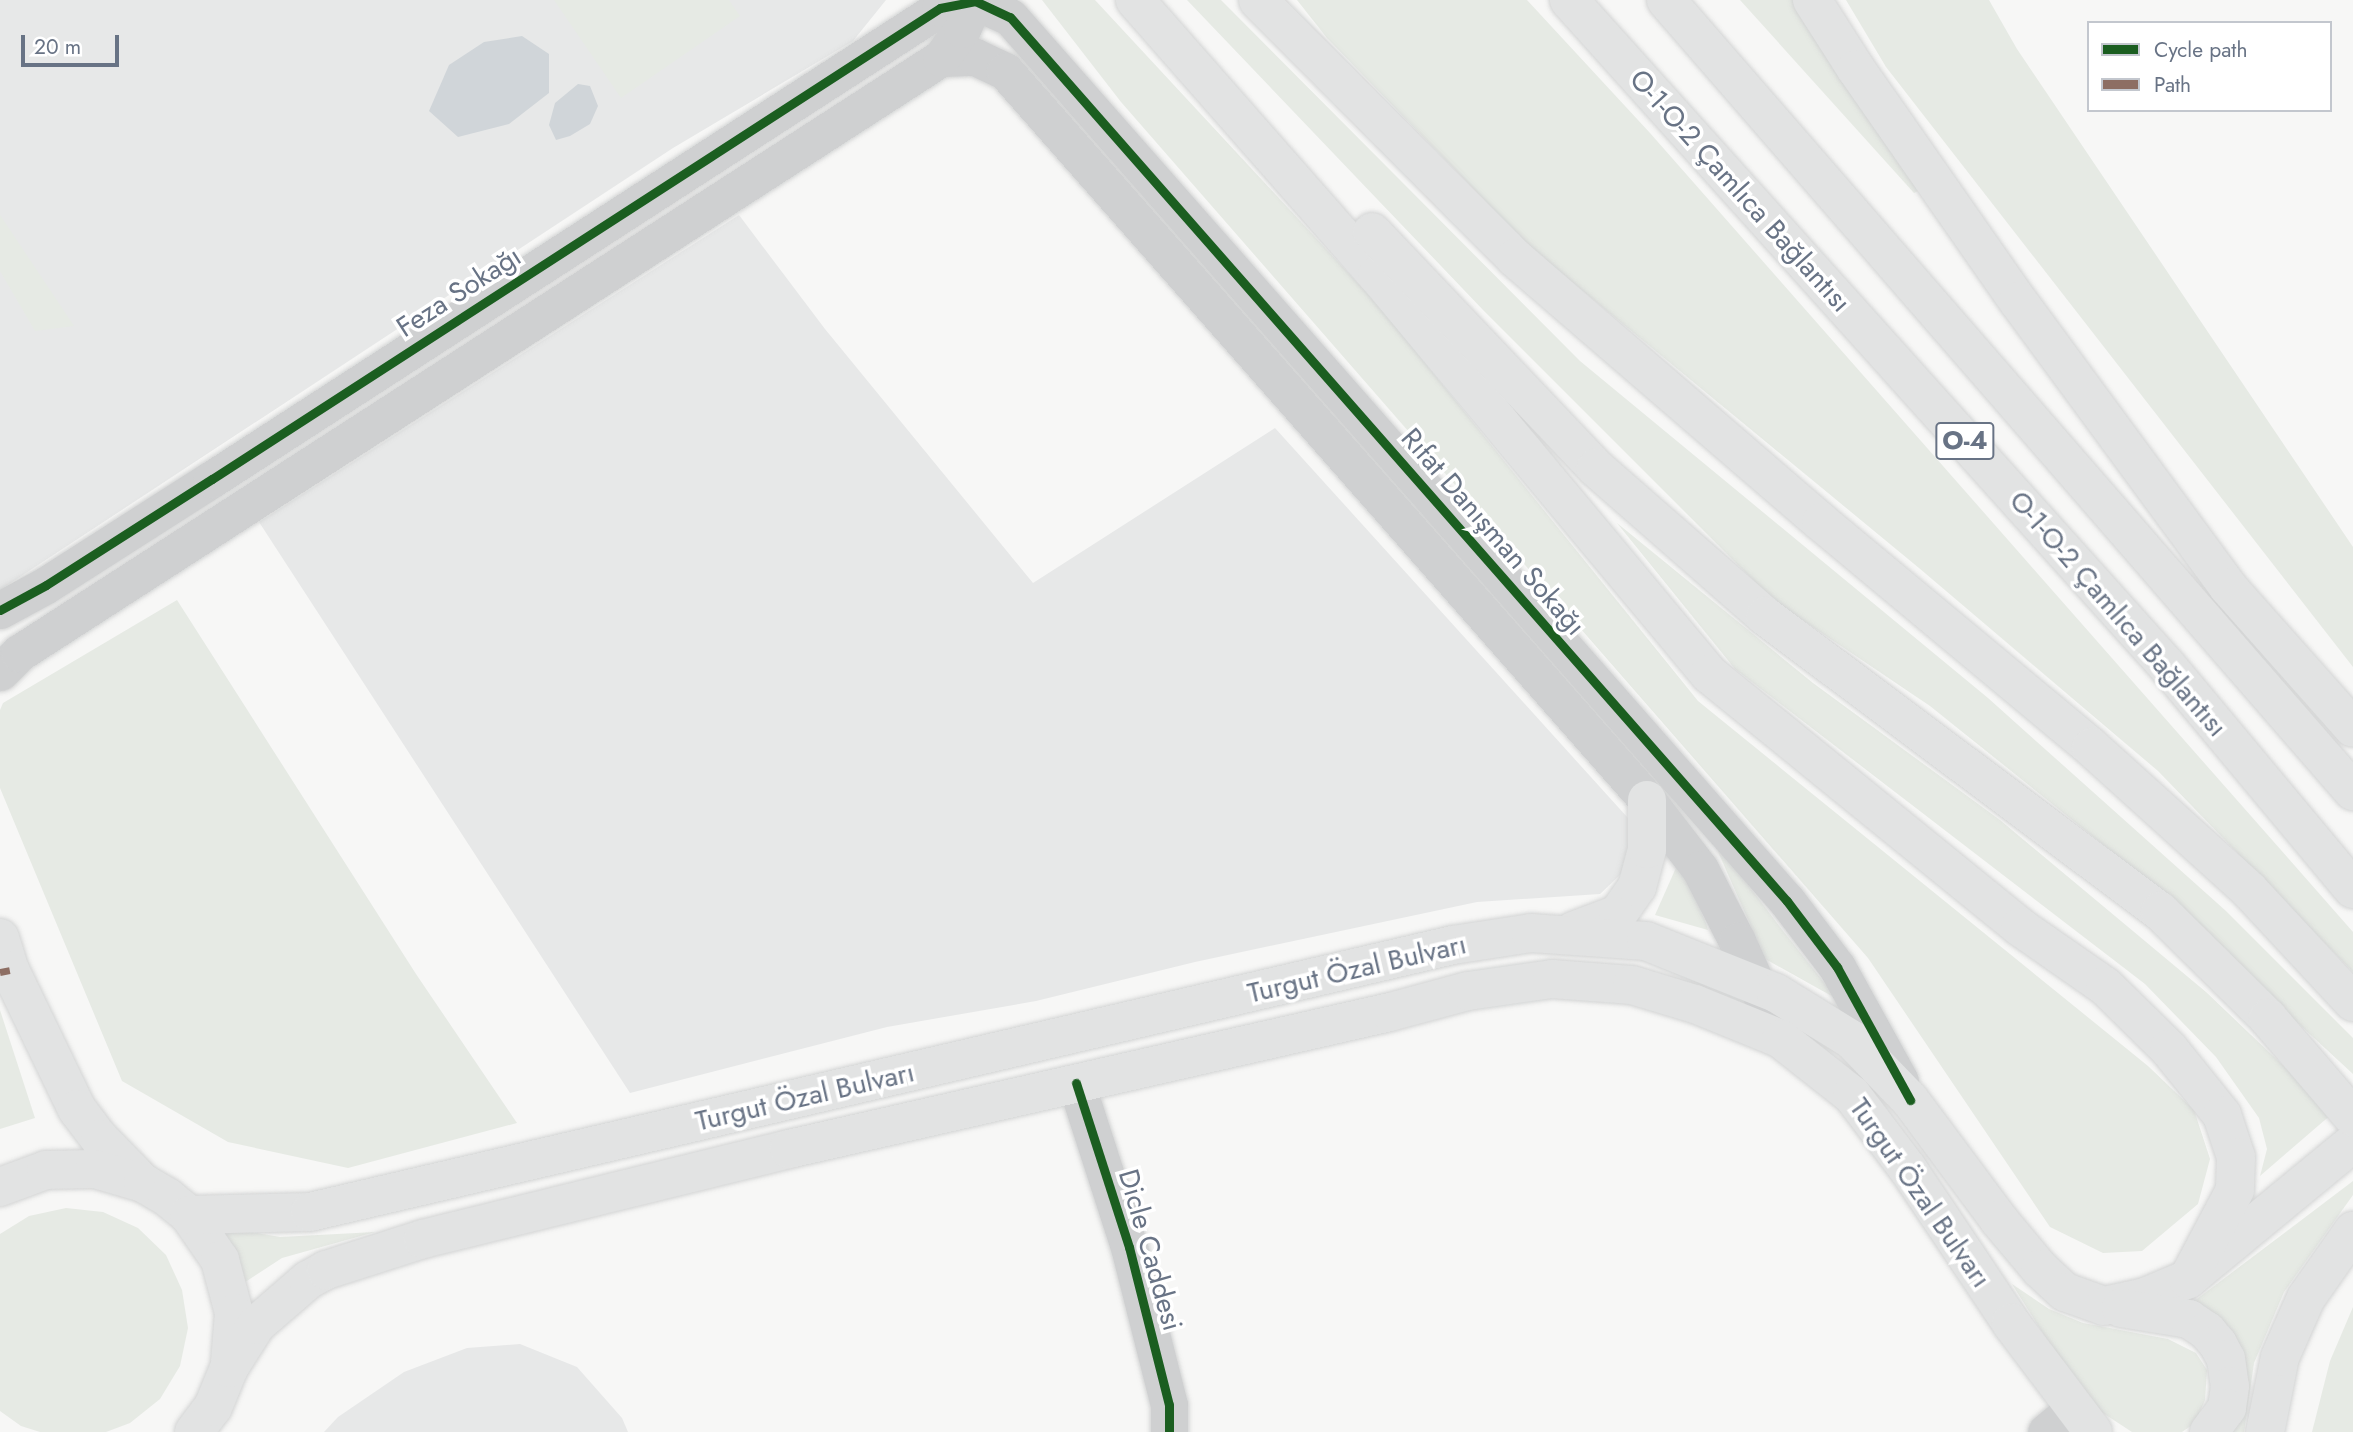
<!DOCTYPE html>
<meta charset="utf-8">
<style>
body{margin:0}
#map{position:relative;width:2353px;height:1432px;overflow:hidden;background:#f7f7f6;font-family:Jost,sans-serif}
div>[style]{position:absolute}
.built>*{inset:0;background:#e7e8e8}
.green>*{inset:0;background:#e6eae4}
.water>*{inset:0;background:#d0d5d9}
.roads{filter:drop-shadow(0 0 2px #d3d4d4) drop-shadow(0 0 2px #d3d4d4)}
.minor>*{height:37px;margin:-18.5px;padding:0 18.5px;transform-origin:18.5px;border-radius:18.5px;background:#cfd0d1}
.major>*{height:38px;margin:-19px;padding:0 19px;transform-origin:19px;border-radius:19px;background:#e2e3e3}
.highway>*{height:38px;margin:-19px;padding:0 19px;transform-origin:19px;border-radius:19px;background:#e2e3e3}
.quiet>*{height:7px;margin-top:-3.5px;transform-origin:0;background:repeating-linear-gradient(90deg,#8d6e63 0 14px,transparent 0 21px)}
.cycleway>*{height:9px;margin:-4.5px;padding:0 4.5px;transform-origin:4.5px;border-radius:4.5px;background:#1b5e20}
span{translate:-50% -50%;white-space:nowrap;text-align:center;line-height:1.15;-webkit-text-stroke:7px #fff;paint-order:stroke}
.shield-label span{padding:2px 5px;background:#fff;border:2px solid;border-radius:5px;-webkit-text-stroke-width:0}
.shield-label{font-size:26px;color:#687385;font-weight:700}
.street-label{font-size:28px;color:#687385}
.legend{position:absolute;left:2087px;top:21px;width:245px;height:91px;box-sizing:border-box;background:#fff;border:2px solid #c3c7ce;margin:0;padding:9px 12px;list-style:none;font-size:21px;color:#687385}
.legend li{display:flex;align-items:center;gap:14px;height:35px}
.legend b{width:35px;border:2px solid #c3c7ce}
.scale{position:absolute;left:21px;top:35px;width:98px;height:32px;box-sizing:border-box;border:4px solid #687385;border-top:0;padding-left:9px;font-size:21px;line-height:24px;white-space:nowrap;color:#687385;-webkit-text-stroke:5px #fff;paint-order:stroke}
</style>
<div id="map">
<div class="built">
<i style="clip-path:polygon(0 0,886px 0,853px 41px,673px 148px,0 590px)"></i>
<i style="clip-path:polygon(739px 215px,825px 329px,1033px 583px,1275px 428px,1628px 818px,1632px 833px,1621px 874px,1600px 894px,1477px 902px,1195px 962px,1036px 1001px,887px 1027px,630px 1093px,259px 522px)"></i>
<i style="clip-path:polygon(520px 1344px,577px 1367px,622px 1418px,628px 1432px,324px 1432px,338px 1417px,404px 1372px,467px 1348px)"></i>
</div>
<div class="green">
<i style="clip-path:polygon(554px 0,729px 0,740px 16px,621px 98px)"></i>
<i style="clip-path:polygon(1042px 0,1095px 0,1379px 306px,1698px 701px,2148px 1066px,2194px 1110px,2210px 1159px,2198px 1204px,2142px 1251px,2103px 1253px,2050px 1227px,1868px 958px,1121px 102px)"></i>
<i style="clip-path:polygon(1187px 0,1221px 0,1580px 361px,1988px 698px,2226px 911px,2353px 1038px,2353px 1074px,2116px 855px,1930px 706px,1773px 600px,1484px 311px)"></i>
<i style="clip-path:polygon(1297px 0,1527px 0,1650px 133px,2353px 932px,2353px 972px,2158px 771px,1919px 568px,1532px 249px,1327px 38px)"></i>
<i style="clip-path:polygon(1740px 0,1794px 0,1922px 189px,1914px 193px)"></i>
<i style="clip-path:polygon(1846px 0,1989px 0,2017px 49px,2353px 547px,2353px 667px,1886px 67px)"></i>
<i style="clip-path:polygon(0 215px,74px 326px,35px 331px,0 271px)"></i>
<i style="clip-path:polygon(1617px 523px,1813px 683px,2000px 820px,2206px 992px,2333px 1113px,2260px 1176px,2267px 1149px,2259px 1118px,2216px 1057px,2145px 984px,1735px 669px)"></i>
<i style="clip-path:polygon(177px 600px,416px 974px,517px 1123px,348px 1168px,228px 1142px,122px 1081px,0 788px,0 710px,3px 703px)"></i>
<i style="clip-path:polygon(1711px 836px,1780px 927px,1837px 999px,1760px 956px,1750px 924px)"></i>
<i style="clip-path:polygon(1679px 861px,1706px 923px,1708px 930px,1655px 915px)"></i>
<i style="clip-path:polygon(0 1010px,35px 1118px,0 1129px)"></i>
<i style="clip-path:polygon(2353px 1181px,2353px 1195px,2284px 1292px,2254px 1363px,2244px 1432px,2229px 1432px,2193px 1302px)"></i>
<i style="clip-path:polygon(66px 1208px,103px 1212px,138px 1228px,166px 1255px,182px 1290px,188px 1328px,180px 1366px,160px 1399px,130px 1423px,106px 1432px,40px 1432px,21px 1426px,0 1411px,0 1234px,29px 1216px)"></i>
<i style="clip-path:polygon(215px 1226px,280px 1237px,375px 1232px,282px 1258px,236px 1288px)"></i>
<i style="clip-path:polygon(2012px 1284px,2049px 1309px,2083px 1323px,2168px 1339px,2196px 1353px,2207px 1370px,2205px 1400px,2195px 1423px,2182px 1432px,2132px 1432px,2086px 1402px)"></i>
<i style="clip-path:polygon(2353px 1307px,2353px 1432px,2312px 1432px,2330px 1361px)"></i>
</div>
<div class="water">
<i style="clip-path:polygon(522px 36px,549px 54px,549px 93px,509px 124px,458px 137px,429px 111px,449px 65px,484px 42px)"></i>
<i style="clip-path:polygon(578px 84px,590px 86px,598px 106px,590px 124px,570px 136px,556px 140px,549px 125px,555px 103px)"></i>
</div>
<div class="roads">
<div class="minor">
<i style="left:941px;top:58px;width:34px;rotate:-2deg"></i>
<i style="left:975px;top:57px;width:33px;rotate:25deg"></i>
<i style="left:1005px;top:71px;width:971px;rotate:48.63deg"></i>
<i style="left:1647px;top:800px;width:87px;rotate:52.5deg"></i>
<i style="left:1700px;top:869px;width:81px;rotate:62.8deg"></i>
<i style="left:1737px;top:941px;width:107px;rotate:65.8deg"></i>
<i style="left:0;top:610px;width:52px;rotate:-28.5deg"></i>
<i style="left:46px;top:585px;width:197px;rotate:-32.6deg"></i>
<i style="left:212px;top:479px;width:867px;rotate:-32.9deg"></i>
<i style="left:940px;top:8px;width:36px;rotate:-11deg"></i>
<i style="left:975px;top:1px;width:38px;rotate:25deg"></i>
<i style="left:1010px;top:17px;width:1177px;rotate:48.69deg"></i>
<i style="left:1787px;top:901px;width:83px;rotate:52.9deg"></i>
<i style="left:1837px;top:967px;width:130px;rotate:61.1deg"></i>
<i style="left:0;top:672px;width:27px;rotate:-45deg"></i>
<i style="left:19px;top:653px;width:1097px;rotate:-32.84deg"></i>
<i style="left:941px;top:58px;width:36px;rotate:-54deg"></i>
<i style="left:962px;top:29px;width:32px;rotate:-66deg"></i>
<i style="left:1076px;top:1083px;width:172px;rotate:72.1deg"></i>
<i style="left:1129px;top:1247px;width:163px;rotate:75.8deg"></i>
<i style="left:1169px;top:1405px;width:27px;rotate:90deg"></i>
<i style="left:2046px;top:1432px;width:35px;rotate:-40deg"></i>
</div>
<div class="major">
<i style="left:1573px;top:931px;width:48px;rotate:-20.7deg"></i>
<i style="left:1618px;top:914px;width:33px;rotate:-55deg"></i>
<i style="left:1637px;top:887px;width:39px;rotate:-75deg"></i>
<i style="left:1647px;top:849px;width:49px;rotate:-90deg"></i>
<i style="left:0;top:938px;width:34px;rotate:73deg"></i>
<i style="left:10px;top:970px;width:154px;rotate:64.3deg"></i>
<i style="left:77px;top:1109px;width:38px;rotate:53deg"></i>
<i style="left:100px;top:1139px;width:59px;rotate:45.7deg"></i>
<i style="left:0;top:1187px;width:49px;rotate:-20.3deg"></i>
<i style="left:46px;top:1170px;width:49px;rotate:-1.2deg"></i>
<i style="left:95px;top:1169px;width:50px;rotate:16.3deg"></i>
<i style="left:143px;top:1183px;width:28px;rotate:30deg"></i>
<i style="left:167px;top:1197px;width:28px;rotate:39deg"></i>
<i style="left:189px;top:1215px;width:55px;rotate:55.4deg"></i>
<i style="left:220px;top:1260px;width:55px;rotate:75.2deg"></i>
<i style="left:234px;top:1313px;width:49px;rotate:94.7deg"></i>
<i style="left:189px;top:1215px;width:121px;rotate:-1.4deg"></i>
<i style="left:310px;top:1212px;width:1174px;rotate:-13.15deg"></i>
<i style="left:1453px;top:945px;width:79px;rotate:-8.7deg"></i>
<i style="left:1531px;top:933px;width:115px;rotate:4deg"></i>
<i style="left:1646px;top:941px;width:140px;rotate:21.8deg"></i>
<i style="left:1776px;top:993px;width:89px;rotate:31.7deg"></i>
<i style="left:1852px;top:1040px;width:83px;rotate:46deg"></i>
<i style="left:1910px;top:1100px;width:149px;rotate:53.4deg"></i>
<i style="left:1999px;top:1220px;width:64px;rotate:50.1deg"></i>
<i style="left:2040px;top:1269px;width:34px;rotate:43deg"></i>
<i style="left:2065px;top:1292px;width:41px;rotate:19.7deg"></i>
<i style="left:2104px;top:1306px;width:42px;rotate:-12.4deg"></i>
<i style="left:2145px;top:1297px;width:47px;rotate:-22.7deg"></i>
<i style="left:2188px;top:1279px;width:214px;rotate:-39.5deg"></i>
<i style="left:2121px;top:1308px;width:69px;rotate:9.2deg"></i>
<i style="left:2189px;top:1319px;width:22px;rotate:34deg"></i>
<i style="left:2207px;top:1331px;width:17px;rotate:50deg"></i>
<i style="left:2218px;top:1344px;width:17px;rotate:62deg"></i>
<i style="left:2226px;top:1359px;width:27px;rotate:82deg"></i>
<i style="left:2230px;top:1386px;width:22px;rotate:98deg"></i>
<i style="left:2227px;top:1408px;width:30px;rotate:127deg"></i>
<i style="left:194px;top:1432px;width:31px;rotate:-53deg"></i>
<i style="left:213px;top:1407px;width:42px;rotate:-67.7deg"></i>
<i style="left:229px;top:1368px;width:51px;rotate:-57.9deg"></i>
<i style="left:256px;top:1325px;width:69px;rotate:-40.9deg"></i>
<i style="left:308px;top:1280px;width:21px;rotate:-29deg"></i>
<i style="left:326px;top:1270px;width:102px;rotate:-17.7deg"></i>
<i style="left:423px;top:1239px;width:377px;rotate:-13.8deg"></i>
<i style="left:789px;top:1149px;width:616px;rotate:-12.84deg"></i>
<i style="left:1390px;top:1012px;width:81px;rotate:-15.1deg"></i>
<i style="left:1468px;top:991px;width:85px;rotate:-8.1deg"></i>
<i style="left:1552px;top:979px;width:80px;rotate:4.3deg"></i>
<i style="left:1632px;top:985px;width:66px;rotate:16.8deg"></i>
<i style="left:1695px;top:1004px;width:93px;rotate:22.1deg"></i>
<i style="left:1781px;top:1039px;width:90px;rotate:38.3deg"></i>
<i style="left:1852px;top:1095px;width:93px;rotate:52.9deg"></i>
<i style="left:1908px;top:1169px;width:185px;rotate:56.2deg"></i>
<i style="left:2011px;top:1323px;width:136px;rotate:53deg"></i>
<i style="left:2265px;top:1432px;width:76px;rotate:-78.7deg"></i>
<i style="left:2280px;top:1357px;width:64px;rotate:-66.2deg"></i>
<i style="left:2306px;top:1298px;width:82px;rotate:-55deg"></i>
</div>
<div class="highway">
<i style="left:1135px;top:0;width:366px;rotate:48.7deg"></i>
<i style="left:1377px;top:275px;width:519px;rotate:50.24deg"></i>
<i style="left:1709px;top:674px;width:401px;rotate:39.1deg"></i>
<i style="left:2020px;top:927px;width:103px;rotate:34.8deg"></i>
<i style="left:2105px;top:986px;width:90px;rotate:44.5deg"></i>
<i style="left:2169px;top:1049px;width:85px;rotate:51.2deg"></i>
<i style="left:2222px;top:1115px;width:44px;rotate:71.6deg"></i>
<i style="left:2236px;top:1157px;width:33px;rotate:92deg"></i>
<i style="left:2235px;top:1190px;width:101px;rotate:117.8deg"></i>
<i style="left:1258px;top:0;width:364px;rotate:45.1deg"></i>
<i style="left:1515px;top:258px;width:404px;rotate:40.8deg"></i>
<i style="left:1821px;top:522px;width:351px;rotate:39.8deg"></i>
<i style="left:2091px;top:747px;width:213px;rotate:42.1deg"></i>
<i style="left:2249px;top:890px;width:153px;rotate:47.1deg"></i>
<i style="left:1569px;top:0;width:896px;rotate:48.07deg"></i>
<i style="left:2168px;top:667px;width:289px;rotate:50.2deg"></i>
<i style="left:1666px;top:0;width:1048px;rotate:49.03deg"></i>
<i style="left:1812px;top:0;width:82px;rotate:57.5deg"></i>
<i style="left:1856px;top:69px;width:283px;rotate:55.1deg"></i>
<i style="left:2018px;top:301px;width:355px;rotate:53.7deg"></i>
<i style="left:2228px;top:587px;width:188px;rotate:48.4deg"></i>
<i style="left:1372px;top:232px;width:325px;rotate:46.5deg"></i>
<i style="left:1596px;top:468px;width:225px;rotate:41.2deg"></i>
<i style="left:1765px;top:616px;width:493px;rotate:36.8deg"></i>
<i style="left:2160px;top:911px;width:152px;rotate:44.7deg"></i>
<i style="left:2268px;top:1018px;width:130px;rotate:49.4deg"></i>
</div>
</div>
<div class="quiet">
<i style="left:0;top:972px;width:10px;rotate:-11deg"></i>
</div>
<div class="cycleway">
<i style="left:0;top:610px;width:52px;rotate:-28.5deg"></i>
<i style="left:46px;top:585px;width:197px;rotate:-32.6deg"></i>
<i style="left:212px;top:479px;width:867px;rotate:-32.9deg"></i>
<i style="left:940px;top:8px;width:36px;rotate:-11deg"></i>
<i style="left:975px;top:1px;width:38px;rotate:25deg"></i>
<i style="left:1010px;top:17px;width:1177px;rotate:48.69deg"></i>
<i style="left:1787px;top:901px;width:83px;rotate:52.9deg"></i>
<i style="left:1837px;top:967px;width:152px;rotate:61.2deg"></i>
<i style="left:1076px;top:1083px;width:172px;rotate:72.1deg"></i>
<i style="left:1129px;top:1247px;width:163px;rotate:75.8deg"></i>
<i style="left:1169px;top:1405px;width:27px;rotate:90deg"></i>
</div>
<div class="shield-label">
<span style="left:1965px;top:441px">O-4</span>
</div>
<div class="street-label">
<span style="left:1740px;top:191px;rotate:48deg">O-1-O-2 Çamlıca Bağlantısı</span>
<span style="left:459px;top:292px;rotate:-33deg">Feza Sokağı</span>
<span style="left:1493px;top:532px;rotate:49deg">Rıfat Danışman Sokağı</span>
<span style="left:2118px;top:614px;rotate:49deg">O-1-O-2 Çamlıca Bağlantısı</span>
<span style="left:1357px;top:969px;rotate:-13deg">Turgut Özal Bulvarı</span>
<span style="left:805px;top:1097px;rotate:-13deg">Turgut Özal Bulvarı</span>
<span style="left:1920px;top:1193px;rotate:55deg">Turgut Özal Bulvarı</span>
<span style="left:1150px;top:1250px;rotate:74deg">Dicle Caddesi</span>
</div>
<ul class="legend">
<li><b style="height:9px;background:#1b5e20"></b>Cycle path</li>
<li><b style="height:9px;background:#8d6e63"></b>Path</li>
</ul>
<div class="scale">20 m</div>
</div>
